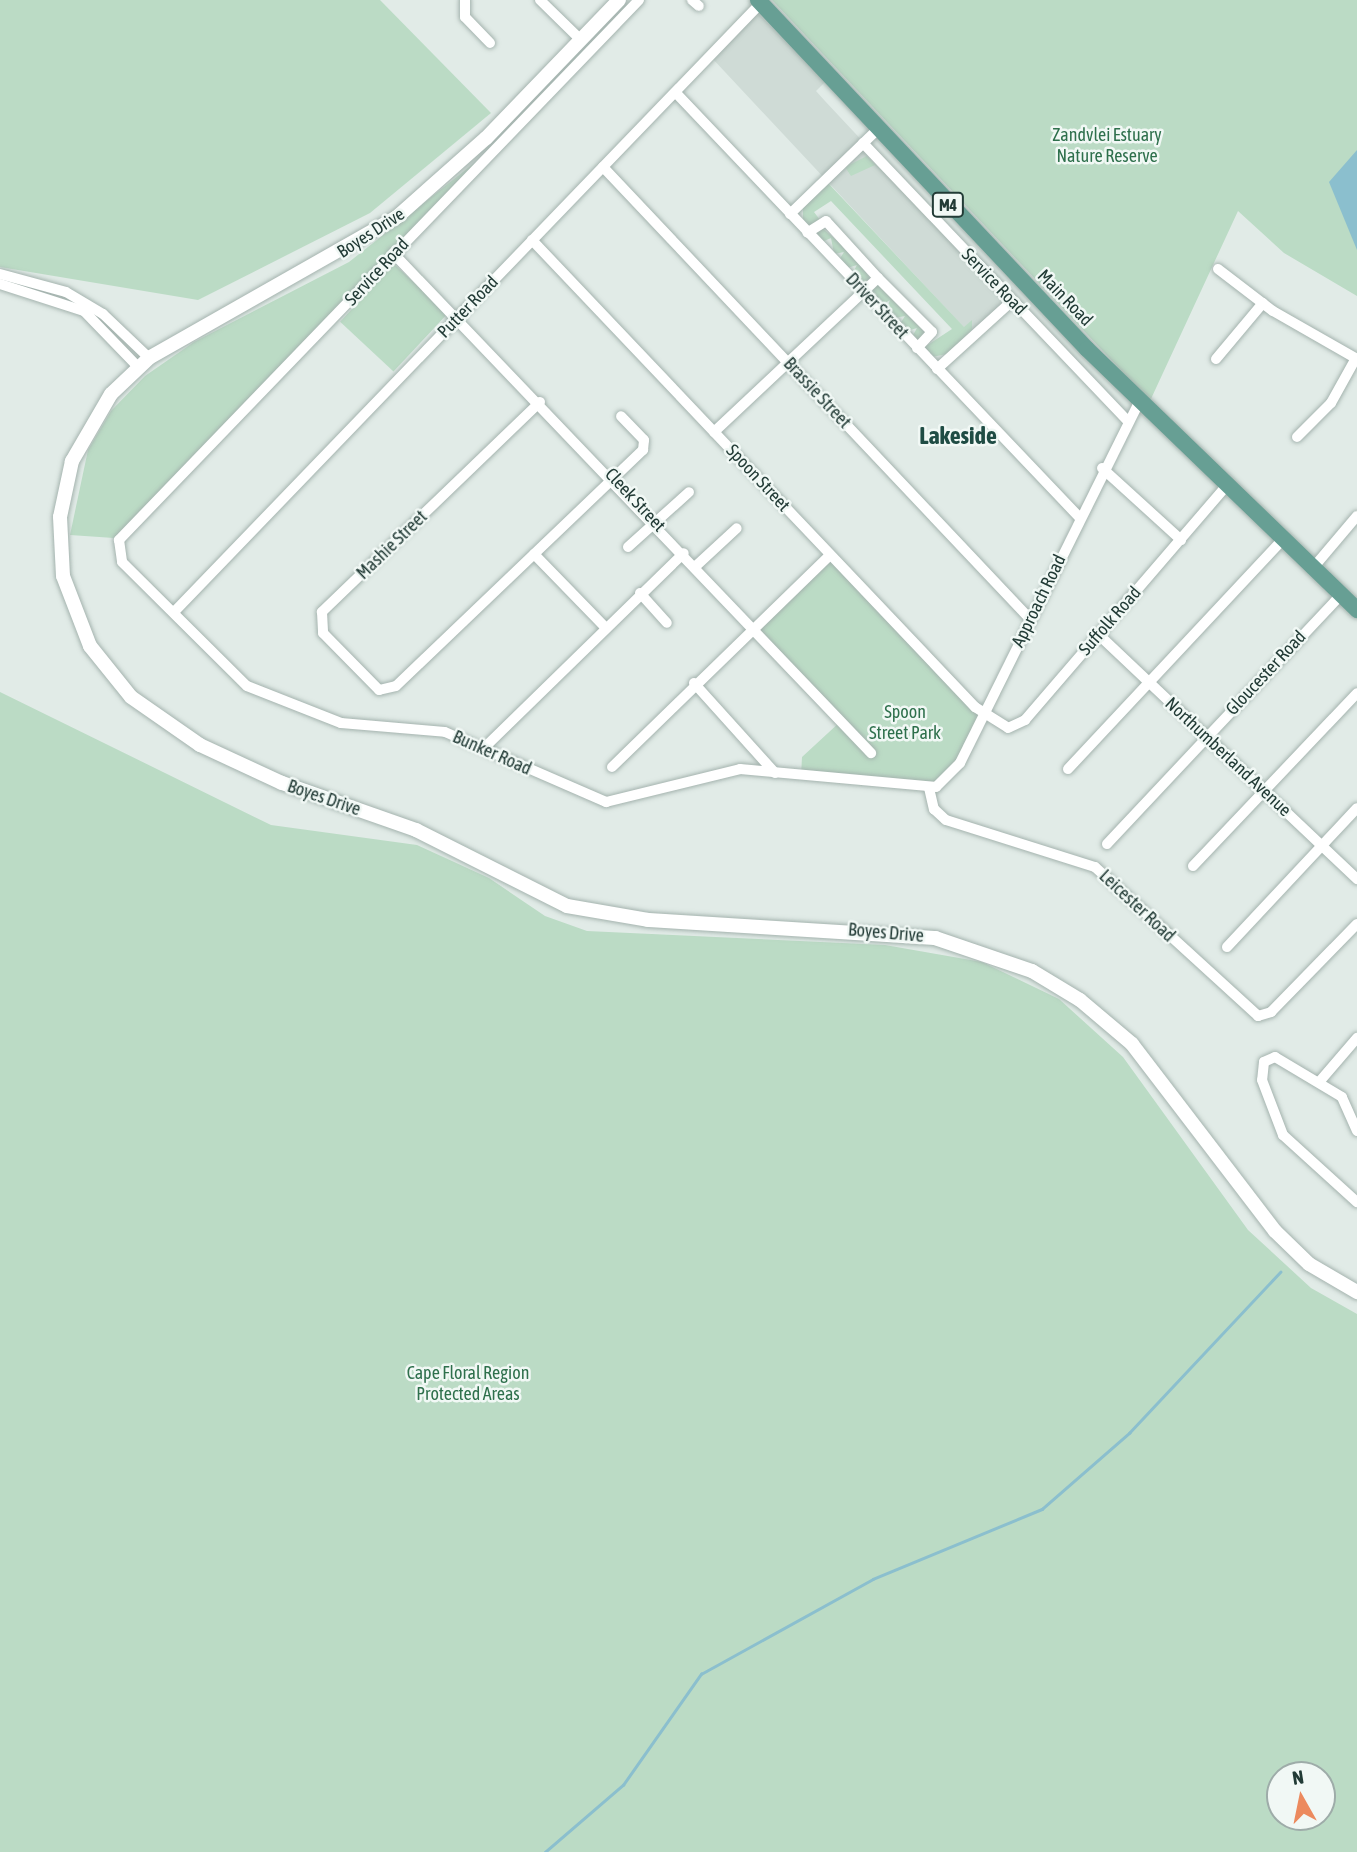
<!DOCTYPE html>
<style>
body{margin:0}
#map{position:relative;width:1357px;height:1852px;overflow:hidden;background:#e1ebe7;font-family:"Asap Condensed",sans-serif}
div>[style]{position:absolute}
.built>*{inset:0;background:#cfdbd6}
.green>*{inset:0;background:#bbdbc5;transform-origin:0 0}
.water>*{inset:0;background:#8bbfce}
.stream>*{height:2.5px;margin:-1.25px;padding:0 1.25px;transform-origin:1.25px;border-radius:1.25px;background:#8bbfce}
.roads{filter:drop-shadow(0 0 2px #a4b3ae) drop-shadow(0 0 2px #a4b3ae)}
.minor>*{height:10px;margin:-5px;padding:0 5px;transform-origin:5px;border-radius:5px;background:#fff}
.secondary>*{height:14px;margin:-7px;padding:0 7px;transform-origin:7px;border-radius:7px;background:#fff}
.primary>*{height:16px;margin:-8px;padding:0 8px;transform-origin:8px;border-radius:8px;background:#679f94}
span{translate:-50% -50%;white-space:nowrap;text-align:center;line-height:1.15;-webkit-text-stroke:5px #f1f8f5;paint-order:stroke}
.shield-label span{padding:2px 5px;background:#f1f8f5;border:2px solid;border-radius:5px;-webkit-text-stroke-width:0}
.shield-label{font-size:16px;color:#223b36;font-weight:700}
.park-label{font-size:18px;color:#2e704c}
.street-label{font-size:18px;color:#223b36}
.district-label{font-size:24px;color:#1f4c44;font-weight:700}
.north{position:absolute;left:1266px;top:1761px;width:70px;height:70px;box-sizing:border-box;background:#f1f8f5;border:2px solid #9eaca9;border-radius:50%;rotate:351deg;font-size:19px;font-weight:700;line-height:28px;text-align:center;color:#223b36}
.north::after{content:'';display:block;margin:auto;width:24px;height:32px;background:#ec8a5e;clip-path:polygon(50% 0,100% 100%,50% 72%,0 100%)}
</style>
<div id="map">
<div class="built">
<i style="clip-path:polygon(755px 10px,825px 82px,816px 91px,825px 101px,1012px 301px,972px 336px,711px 57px)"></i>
</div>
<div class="green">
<i style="clip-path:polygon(0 0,380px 0,491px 113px,370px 213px,198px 300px,0 267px)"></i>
<i style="clip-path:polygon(772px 0,1357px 0,1357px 296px,1284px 253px,1238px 211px,1150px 401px)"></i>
<i style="clip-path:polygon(487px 153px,114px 538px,70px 535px,88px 450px,111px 411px,145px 376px,194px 342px,349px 262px)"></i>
<i style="clip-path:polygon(867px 156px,884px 174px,875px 165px,851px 176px,845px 167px)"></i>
<i style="clip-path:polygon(828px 183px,964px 327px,972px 320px,972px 330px,947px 354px,932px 357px,923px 348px,952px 329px,831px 201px,814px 212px,820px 220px,810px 229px,803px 221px,803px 207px)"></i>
<i style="clip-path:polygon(821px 227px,857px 258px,871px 280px,862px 284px,852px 274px,857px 265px,847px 268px,839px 260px,844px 252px,834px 254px,831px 238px,822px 242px,815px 235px)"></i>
<i style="left:394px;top:264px;width:73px;height:79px;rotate:43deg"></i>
<i style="clip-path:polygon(878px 283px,927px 335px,919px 344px,912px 337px,917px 328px,907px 331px,900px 324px,905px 316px,894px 318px,886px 310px,890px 300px,882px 305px,871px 292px)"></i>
<i style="clip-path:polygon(830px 555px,985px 713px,946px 782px,801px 776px,802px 757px,841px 721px,754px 627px)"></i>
<i style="clip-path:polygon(evenodd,0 692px,271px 825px,417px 845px,489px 878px,545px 916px,587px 931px,885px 945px,982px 962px,1059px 999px,1123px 1057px,1248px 1230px,1311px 1288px,1357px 1314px,1357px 1852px,0 1852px,0 692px,1322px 1775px,1322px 1817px,1280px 1817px,1280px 1775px,1322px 1775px)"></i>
</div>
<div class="water">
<i style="clip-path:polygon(1357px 150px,1357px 250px,1329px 182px)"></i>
</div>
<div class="stream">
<i style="left:545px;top:1852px;width:103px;rotate:-40.7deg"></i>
<i style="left:623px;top:1785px;width:136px;rotate:-54.9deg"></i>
<i style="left:701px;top:1674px;width:196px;rotate:-28.9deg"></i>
<i style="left:873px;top:1579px;width:183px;rotate:-22.5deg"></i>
<i style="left:1042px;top:1509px;width:116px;rotate:-41.1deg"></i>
<i style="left:1129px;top:1433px;width:221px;rotate:-46.8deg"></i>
</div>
<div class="roads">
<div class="minor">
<i style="left:465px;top:0;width:17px;rotate:90deg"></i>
<i style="left:465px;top:17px;width:36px;rotate:46deg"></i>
<i style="left:540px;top:0;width:57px;rotate:44.3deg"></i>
<i style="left:639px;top:0;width:750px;rotate:133.92deg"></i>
<i style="left:119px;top:540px;width:22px;rotate:82deg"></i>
<i style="left:122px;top:562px;width:176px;rotate:44.8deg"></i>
<i style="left:247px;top:686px;width:101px;rotate:21.5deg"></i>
<i style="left:341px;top:723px;width:104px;rotate:4.9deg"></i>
<i style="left:445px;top:732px;width:176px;rotate:23.5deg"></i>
<i style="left:606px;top:802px;width:138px;rotate:-13.8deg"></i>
<i style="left:740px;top:769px;width:197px;rotate:5.2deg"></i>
<i style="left:936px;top:787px;width:34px;rotate:-45deg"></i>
<i style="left:960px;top:763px;width:403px;rotate:-63.6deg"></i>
<i style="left:692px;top:0;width:9px;rotate:41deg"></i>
<i style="left:676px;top:93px;width:585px;rotate:46.45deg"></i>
<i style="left:863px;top:143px;width:383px;rotate:46.4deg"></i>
<i style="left:603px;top:167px;width:622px;rotate:46.63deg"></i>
<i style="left:790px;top:214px;width:121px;rotate:-44deg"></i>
<i style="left:532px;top:240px;width:644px;rotate:46.51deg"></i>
<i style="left:975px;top:707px;width:39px;rotate:32deg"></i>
<i style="left:1008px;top:728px;width:19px;rotate:-25deg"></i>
<i style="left:1025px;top:720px;width:310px;rotate:-49.3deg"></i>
<i style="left:393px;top:253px;width:692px;rotate:46.29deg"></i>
<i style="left:1218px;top:269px;width:69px;rotate:37.4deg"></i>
<i style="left:1273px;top:311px;width:97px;rotate:29.7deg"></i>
<i style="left:0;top:274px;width:68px;rotate:15.3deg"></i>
<i style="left:66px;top:292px;width:43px;rotate:30.7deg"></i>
<i style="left:103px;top:314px;width:64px;rotate:43.7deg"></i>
<i style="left:878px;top:278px;width:76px;rotate:45deg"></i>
<i style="left:932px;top:332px;width:22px;rotate:133deg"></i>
<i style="left:0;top:284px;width:88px;rotate:17.8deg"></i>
<i style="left:84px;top:311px;width:78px;rotate:46deg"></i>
<i style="left:1216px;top:359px;width:73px;rotate:-50deg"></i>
<i style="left:937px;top:369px;width:101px;rotate:-42.2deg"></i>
<i style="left:540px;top:402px;width:303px;rotate:136.1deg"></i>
<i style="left:322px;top:612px;width:21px;rotate:87deg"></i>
<i style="left:323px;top:633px;width:80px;rotate:45.5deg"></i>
<i style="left:379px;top:690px;width:17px;rotate:-13deg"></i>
<i style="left:396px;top:686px;width:342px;rotate:-43.7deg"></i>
<i style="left:643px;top:450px;width:10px;rotate:-84deg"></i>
<i style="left:644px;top:440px;width:33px;rotate:-134deg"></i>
<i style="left:714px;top:432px;width:225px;rotate:-43.2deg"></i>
<i style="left:878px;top:278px;width:77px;rotate:-132.4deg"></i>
<i style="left:826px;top:221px;width:22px;rotate:148deg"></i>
<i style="left:1297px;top:437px;width:48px;rotate:-45deg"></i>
<i style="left:1331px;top:403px;width:51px;rotate:-60.9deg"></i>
<i style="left:1102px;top:468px;width:107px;rotate:42.3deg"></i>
<i style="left:628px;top:547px;width:82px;rotate:-42deg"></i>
<i style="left:534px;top:554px;width:100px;rotate:45.8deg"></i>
<i style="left:697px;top:565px;width:54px;rotate:-42.8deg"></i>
<i style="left:1313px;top:568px;width:68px;rotate:-49.8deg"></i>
<i style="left:640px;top:593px;width:40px;rotate:48deg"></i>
<i style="left:175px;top:611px;width:844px;rotate:-46.06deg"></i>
<i style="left:1098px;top:634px;width:357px;rotate:43.4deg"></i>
<i style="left:694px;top:683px;width:121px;rotate:48deg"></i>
<i style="left:484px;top:748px;width:279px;rotate:-44.3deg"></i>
<i style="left:612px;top:767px;width:304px;rotate:-44.2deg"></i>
<i style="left:1068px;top:769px;width:315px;rotate:-46.9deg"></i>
<i style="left:929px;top:788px;width:22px;rotate:77deg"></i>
<i style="left:934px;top:809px;width:16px;rotate:43deg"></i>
<i style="left:946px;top:820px;width:156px;rotate:17.5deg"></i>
<i style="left:1095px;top:867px;width:221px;rotate:42.4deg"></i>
<i style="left:1258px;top:1016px;width:14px;rotate:-17deg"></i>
<i style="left:1271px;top:1012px;width:123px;rotate:-45.7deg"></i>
<i style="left:1107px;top:844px;width:342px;rotate:-46.8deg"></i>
<i style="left:1193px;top:866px;width:238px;rotate:-46.5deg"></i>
<i style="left:1227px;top:947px;width:190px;rotate:-46.9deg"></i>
<i style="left:1320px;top:1081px;width:57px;rotate:-49.3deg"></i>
<i style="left:1357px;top:1131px;width:37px;rotate:-114deg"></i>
<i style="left:1342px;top:1097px;width:78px;rotate:-149.2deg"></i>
<i style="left:1275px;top:1057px;width:12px;rotate:156deg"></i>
<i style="left:1264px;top:1062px;width:18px;rotate:96deg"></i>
<i style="left:1262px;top:1080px;width:59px;rotate:69.1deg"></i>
<i style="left:1283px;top:1135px;width:100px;rotate:42.2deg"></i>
</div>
<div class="secondary">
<i style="left:619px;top:0;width:192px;rotate:133.9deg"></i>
<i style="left:486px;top:138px;width:119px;rotate:138.4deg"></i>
<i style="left:397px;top:217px;width:285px;rotate:150.4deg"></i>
<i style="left:149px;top:358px;width:52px;rotate:136.5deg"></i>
<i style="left:111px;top:394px;width:78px;rotate:120.2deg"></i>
<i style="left:72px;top:461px;width:57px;rotate:102.1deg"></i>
<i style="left:60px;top:517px;width:59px;rotate:87.1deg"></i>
<i style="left:63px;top:576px;width:75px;rotate:68.9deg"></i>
<i style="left:90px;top:646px;width:65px;rotate:51.2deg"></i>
<i style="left:131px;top:697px;width:84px;rotate:34.8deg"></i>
<i style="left:200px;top:745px;width:90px;rotate:24.9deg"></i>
<i style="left:282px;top:783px;width:142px;rotate:19.3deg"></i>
<i style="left:416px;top:830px;width:169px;rotate:26.7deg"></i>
<i style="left:567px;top:906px;width:82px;rotate:9.8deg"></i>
<i style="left:648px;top:920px;width:288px;rotate:3.6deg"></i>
<i style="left:935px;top:938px;width:102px;rotate:18.8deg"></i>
<i style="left:1032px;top:971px;width:56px;rotate:31.1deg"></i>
<i style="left:1080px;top:1000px;width:68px;rotate:40.2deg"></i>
<i style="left:1132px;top:1044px;width:235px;rotate:52.6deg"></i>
<i style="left:1275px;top:1231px;width:47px;rotate:44.1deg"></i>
<i style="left:1309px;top:1264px;width:56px;rotate:30.3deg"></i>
</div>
<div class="primary">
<i style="left:758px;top:0;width:480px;rotate:46.7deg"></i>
<i style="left:1087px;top:349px;width:376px;rotate:44deg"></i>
</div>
</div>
<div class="shield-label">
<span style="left:948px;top:205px">M4</span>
</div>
<div class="park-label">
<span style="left:1107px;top:146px">Zandvlei Estuary<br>Nature Reserve</span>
<span style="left:905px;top:723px">Spoon<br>Street Park</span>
<span style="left:468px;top:1384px">Cape Floral Region<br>Protected Areas</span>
</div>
<div class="street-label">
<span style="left:371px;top:233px;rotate:-33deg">Boyes Drive</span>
<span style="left:377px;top:272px;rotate:-47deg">Service Road</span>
<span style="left:994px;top:282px;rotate:46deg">Service Road</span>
<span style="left:1065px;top:298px;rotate:46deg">Main Road</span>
<span style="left:877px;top:306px;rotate:47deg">Driver Street</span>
<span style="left:468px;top:307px;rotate:-46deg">Putter Road</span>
<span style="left:817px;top:393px;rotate:47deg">Brassie Street</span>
<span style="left:758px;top:478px;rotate:47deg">Spoon Street</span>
<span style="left:635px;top:500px;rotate:47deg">Cleek Street</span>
<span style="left:392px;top:545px;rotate:-44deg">Mashie Street</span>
<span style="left:1039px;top:601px;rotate:-64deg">Approach Road</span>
<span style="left:1110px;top:621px;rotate:-49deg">Suffolk Road</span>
<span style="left:1266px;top:673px;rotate:-47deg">Gloucester Road</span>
<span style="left:492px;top:753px;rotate:24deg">Bunker Road</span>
<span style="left:1228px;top:757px;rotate:43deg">Northumberland Avenue</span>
<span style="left:324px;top:798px;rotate:19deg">Boyes Drive</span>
<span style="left:1137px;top:906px;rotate:43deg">Leicester Road</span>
<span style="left:886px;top:933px;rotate:5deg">Boyes Drive</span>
</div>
<div class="district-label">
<span style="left:958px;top:436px">Lakeside</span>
</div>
<div class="north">N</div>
</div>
